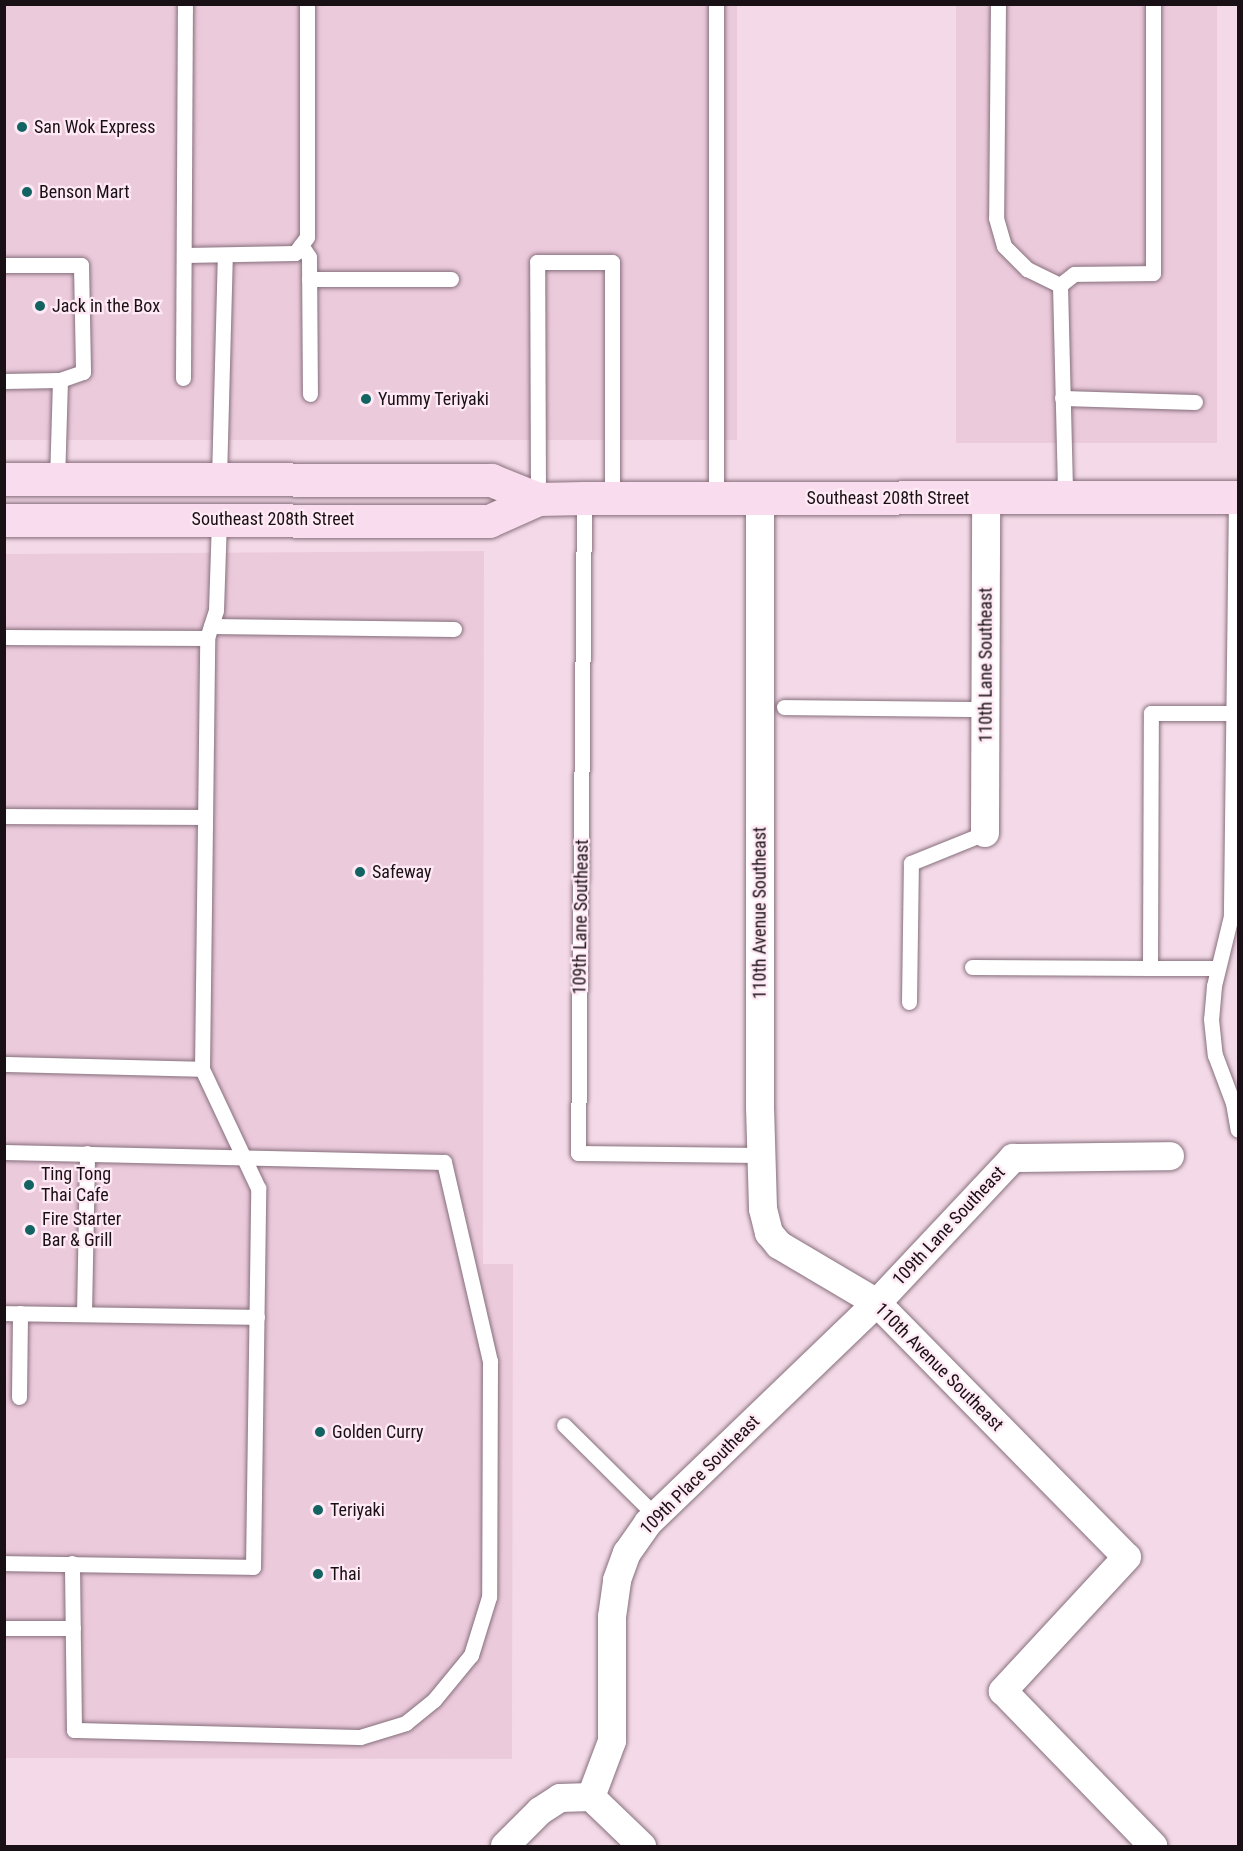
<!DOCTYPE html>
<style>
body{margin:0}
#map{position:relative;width:1243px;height:1851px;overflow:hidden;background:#f4dae8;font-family:"Roboto Condensed",sans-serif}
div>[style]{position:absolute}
.built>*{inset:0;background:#ebcadc;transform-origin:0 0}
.roads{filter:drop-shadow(0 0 2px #866f7b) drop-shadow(0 0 2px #866f7b)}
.service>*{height:15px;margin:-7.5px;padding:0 7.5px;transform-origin:7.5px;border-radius:7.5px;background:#fff}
.minor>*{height:28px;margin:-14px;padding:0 14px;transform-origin:14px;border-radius:14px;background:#fff}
.secondary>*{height:33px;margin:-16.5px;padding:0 16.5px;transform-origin:16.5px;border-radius:16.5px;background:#f9dced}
.dots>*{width:16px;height:16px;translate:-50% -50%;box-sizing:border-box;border:3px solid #fee9f4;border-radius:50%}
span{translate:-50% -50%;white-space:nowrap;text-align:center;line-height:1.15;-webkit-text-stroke:4.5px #fee9f4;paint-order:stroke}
.poi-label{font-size:18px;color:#191015}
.left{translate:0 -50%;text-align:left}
.street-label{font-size:18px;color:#191015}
.frame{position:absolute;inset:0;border:6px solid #191015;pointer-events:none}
</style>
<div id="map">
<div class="built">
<i style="left:5px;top:5px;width:732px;height:435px"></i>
<i style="left:956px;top:5px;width:261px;height:438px"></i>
<i style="clip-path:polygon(484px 551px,483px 1264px,513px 1264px,512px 1759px,5px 1758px,4px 554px)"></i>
</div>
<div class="roads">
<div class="service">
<i style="left:716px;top:4px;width:495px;rotate:90deg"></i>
<i style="left:998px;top:4px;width:214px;rotate:90.5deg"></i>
<i style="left:996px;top:218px;width:29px;rotate:74deg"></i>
<i style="left:1004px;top:246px;width:33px;rotate:45deg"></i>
<i style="left:1027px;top:269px;width:37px;rotate:26deg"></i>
<i style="left:301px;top:245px;width:14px;rotate:56deg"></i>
<i style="left:309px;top:257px;width:137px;rotate:89.6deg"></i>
<i style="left:184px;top:255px;width:111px;rotate:-1deg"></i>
<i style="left:295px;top:253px;width:20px;rotate:-53deg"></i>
<i style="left:307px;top:237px;width:233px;rotate:-90deg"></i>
<i style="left:4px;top:265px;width:77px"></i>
<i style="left:81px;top:265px;width:107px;rotate:88.9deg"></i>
<i style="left:83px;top:372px;width:24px;rotate:161deg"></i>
<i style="left:309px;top:279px;width:142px"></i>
<i style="left:1060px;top:285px;width:18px;rotate:-38deg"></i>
<i style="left:1074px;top:274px;width:79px;rotate:-0.7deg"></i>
<i style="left:1153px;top:273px;width:269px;rotate:-90deg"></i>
<i style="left:1060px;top:285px;width:212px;rotate:88.6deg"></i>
<i style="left:183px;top:378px;width:374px;rotate:-89.7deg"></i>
<i style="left:4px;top:381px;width:56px;rotate:-1deg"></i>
<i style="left:60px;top:380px;width:99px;rotate:91.7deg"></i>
<i style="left:1062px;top:398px;width:133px;rotate:1.7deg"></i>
<i style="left:219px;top:479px;width:223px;rotate:-88.5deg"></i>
<i style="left:1236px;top:497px;width:419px;rotate:90.7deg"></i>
<i style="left:1231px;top:916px;width:72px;rotate:103.7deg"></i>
<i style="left:1214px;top:986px;width:33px;rotate:95deg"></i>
<i style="left:1211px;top:1019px;width:36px;rotate:84deg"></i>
<i style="left:1215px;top:1055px;width:51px;rotate:69.4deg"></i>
<i style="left:1233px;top:1103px;width:27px;rotate:80deg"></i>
<i style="left:584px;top:498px;width:655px;rotate:90.52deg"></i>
<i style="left:578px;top:1153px;width:182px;rotate:0.6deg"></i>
<i style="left:538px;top:499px;width:237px;rotate:-90.2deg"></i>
<i style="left:537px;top:262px;width:75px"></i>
<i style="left:612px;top:262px;width:237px;rotate:90deg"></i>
<i style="left:211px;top:626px;width:243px;rotate:0.7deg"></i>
<i style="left:4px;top:637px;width:203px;rotate:0.3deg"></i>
<i style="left:784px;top:707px;width:202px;rotate:0.6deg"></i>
<i style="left:4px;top:816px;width:201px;rotate:0.3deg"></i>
<i style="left:972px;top:967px;width:178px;rotate:0.3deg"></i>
<i style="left:1218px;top:968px;width:68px;rotate:180deg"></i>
<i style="left:1150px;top:968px;width:255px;rotate:-89.8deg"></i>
<i style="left:1151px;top:713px;width:82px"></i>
<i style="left:909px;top:1002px;width:139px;rotate:-89.2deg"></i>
<i style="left:911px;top:863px;width:80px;rotate:-22.1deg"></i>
<i style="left:4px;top:1064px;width:198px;rotate:1.4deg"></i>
<i style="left:4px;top:1152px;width:440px;rotate:1.3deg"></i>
<i style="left:444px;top:1162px;width:204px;rotate:77deg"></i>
<i style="left:490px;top:1361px;width:236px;rotate:90.2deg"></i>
<i style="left:489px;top:1597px;width:61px;rotate:107.2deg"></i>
<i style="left:471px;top:1655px;width:58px;rotate:129.4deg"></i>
<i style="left:434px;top:1700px;width:36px;rotate:141deg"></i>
<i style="left:406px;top:1723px;width:48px;rotate:163.1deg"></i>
<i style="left:360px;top:1737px;width:286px;rotate:-178.6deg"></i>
<i style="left:74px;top:1730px;width:167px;rotate:-90.7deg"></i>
<i style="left:4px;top:1313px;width:253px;rotate:0.9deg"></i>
<i style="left:84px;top:1314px;width:161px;rotate:-88.9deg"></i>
<i style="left:19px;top:1397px;width:84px;rotate:-89.3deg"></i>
<i style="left:564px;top:1425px;width:128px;rotate:44.7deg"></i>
<i style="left:4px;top:1563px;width:249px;rotate:0.9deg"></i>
<i style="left:253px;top:1567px;width:379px;rotate:-89.2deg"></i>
<i style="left:258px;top:1188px;width:132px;rotate:-115.2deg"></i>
<i style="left:202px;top:1069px;width:431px;rotate:-89.3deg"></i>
<i style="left:207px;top:638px;width:29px;rotate:-72deg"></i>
<i style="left:216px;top:610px;width:91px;rotate:-88.1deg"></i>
<i style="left:4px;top:1628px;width:69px"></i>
</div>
<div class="minor">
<i style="left:760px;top:499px;width:608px;rotate:90deg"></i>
<i style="left:760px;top:1107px;width:102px;rotate:88.3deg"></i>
<i style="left:763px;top:1209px;width:25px;rotate:76deg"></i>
<i style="left:769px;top:1233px;width:16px;rotate:50deg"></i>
<i style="left:779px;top:1245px;width:114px;rotate:30.6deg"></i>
<i style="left:877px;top:1303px;width:356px;rotate:45.5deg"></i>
<i style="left:1127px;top:1557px;width:183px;rotate:132.8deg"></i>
<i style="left:1003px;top:1691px;width:216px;rotate:45.9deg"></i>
<i style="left:985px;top:833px;width:335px;rotate:-89.8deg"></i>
<i style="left:591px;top:1797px;width:60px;rotate:-69.4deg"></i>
<i style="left:612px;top:1741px;width:124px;rotate:-90deg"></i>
<i style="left:612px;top:1617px;width:37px;rotate:-82deg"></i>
<i style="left:617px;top:1580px;width:29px;rotate:-70deg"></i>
<i style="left:627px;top:1553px;width:37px;rotate:-55deg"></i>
<i style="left:648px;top:1523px;width:318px;rotate:-43.9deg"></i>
<i style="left:877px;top:1303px;width:199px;rotate:-46.8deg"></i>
<i style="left:1013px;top:1158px;width:157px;rotate:-0.7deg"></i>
<i style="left:591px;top:1797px;width:71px;rotate:43.9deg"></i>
<i style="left:505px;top:1846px;width:49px;rotate:-45deg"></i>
<i style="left:540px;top:1811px;width:24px;rotate:-33deg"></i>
<i style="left:560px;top:1798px;width:31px;rotate:-2deg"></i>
</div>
<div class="secondary">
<i style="left:4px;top:479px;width:487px;rotate:0.1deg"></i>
<i style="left:491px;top:480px;width:51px;rotate:22deg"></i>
<i style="left:4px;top:520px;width:485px;rotate:0.1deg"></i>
<i style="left:489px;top:521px;width:54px;rotate:-24.2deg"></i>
<i style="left:538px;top:499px;width:46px;rotate:-1.2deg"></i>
<i style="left:584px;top:498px;width:654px;rotate:-0.09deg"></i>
</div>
</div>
<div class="dots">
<i style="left:22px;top:127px;background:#136363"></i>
<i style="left:27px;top:192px;background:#136363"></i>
<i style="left:40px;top:306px;background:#136363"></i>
<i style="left:366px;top:399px;background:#136363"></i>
<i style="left:360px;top:872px;background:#136363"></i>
<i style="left:29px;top:1185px;background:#136363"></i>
<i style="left:30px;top:1230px;background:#136363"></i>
<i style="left:320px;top:1432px;background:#136363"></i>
<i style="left:318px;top:1510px;background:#136363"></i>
<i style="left:318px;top:1574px;background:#136363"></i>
</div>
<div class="poi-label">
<span class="left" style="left:34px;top:127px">San Wok Express</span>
<span class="left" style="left:39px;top:192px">Benson Mart</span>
<span class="left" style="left:52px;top:306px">Jack in the Box</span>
<span class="left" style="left:378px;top:399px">Yummy Teriyaki</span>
<span class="left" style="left:372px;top:872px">Safeway</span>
<span class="left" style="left:41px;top:1185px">Ting Tong<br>Thai Cafe</span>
<span class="left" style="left:42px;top:1230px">Fire Starter<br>Bar &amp; Grill</span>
<span class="left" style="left:332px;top:1432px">Golden Curry</span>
<span class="left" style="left:330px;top:1510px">Teriyaki</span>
<span class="left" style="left:330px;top:1574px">Thai</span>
</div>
<div class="street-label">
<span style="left:888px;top:498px">Southeast 208th Street</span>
<span style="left:273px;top:519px">Southeast 208th Street</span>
<span style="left:986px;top:665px;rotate:-90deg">110th Lane Southeast</span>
<span style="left:760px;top:913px;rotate:-90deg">110th Avenue Southeast</span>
<span style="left:581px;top:917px;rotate:-89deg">109th Lane Southeast</span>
<span style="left:949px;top:1226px;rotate:-47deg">109th Lane Southeast</span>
<span style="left:939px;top:1367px;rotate:45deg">110th Avenue Southeast</span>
<span style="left:700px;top:1475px;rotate:-45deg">109th Place Southeast</span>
</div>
<div class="frame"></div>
</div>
